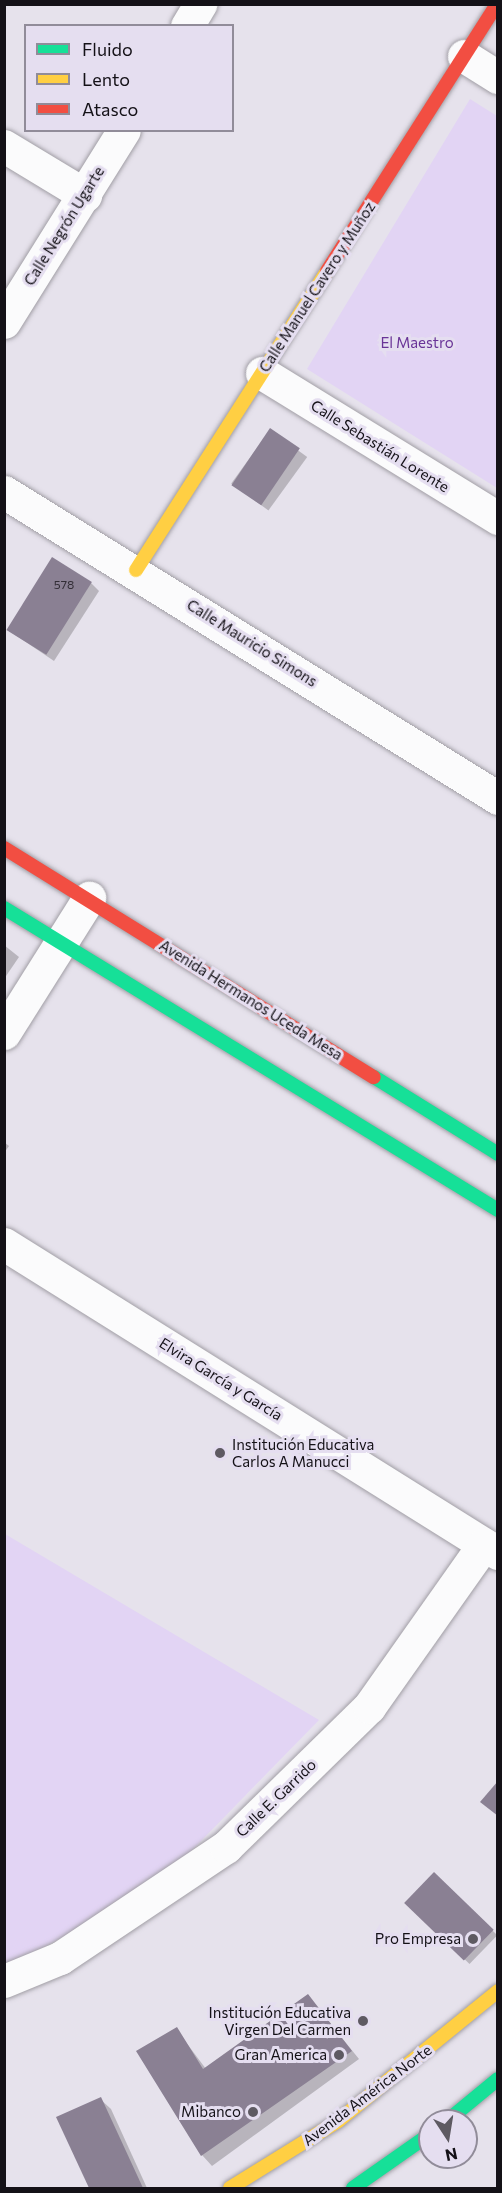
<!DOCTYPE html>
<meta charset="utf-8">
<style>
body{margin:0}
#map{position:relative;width:502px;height:2193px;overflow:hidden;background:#e6e2ec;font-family:Commissioner,sans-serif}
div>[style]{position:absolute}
.green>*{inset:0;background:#e2d4f4}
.shadow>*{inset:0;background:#0003;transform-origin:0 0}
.building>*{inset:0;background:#8a8093;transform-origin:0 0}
.roads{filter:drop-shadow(0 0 2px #a19ea5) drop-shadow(0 0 2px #a19ea5)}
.street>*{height:33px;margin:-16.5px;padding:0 16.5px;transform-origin:16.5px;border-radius:16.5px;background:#fbfbfc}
.fast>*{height:14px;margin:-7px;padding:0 7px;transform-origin:7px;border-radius:7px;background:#16e098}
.slow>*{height:14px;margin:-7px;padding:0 7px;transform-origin:7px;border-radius:7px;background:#ffcf43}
.jam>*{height:14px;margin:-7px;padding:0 7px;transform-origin:7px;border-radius:7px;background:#f24e42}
.dots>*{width:16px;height:16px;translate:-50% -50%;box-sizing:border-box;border:3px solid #e5def0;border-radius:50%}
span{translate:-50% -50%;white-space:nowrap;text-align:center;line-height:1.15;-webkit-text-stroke:6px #e5def0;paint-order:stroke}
.number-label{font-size:12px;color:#322d36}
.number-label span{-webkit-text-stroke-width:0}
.street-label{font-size:15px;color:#141117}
.park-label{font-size:15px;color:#693497}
.poi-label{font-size:15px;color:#141117}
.left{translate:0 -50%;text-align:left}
.right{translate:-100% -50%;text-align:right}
.frame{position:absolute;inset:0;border:6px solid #141117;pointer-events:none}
.legend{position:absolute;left:24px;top:24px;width:210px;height:108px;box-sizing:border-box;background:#e5def0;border:2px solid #918c99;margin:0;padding:8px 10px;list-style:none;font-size:18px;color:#141117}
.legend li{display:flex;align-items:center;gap:12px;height:30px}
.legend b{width:30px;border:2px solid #918c99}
.north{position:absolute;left:418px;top:2109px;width:60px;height:60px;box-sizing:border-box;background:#e5def0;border:2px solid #918c99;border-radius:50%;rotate:168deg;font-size:16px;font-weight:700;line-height:24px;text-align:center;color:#141117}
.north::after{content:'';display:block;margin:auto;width:21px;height:27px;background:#5e5a62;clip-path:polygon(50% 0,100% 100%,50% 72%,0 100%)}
</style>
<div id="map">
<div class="green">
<i style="clip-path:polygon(470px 99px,497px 116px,497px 488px,307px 369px)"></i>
<i style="clip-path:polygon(5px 1534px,319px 1720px,156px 1887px,5px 1968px)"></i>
</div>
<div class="shadow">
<i style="left:270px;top:430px;width:46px;height:66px;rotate:36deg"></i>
<i style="clip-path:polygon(91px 583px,99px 591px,54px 661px,8px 630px)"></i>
<i style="clip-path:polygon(4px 945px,19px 957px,4px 979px)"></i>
<i style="clip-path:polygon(4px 1142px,9px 1146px,4px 1153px)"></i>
<i style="left:434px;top:1874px;width:88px;height:40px;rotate:44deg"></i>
<i style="clip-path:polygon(308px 1996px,359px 2059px,212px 2166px,202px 2155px,176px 2029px,206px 2069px)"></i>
<i style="clip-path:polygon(100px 2099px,111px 2109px,147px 2188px,91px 2188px,58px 2118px)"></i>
</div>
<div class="building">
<i style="left:270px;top:428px;width:36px;height:69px;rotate:34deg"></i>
<i style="left:52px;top:557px;width:47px;height:86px;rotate:32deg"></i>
<i style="clip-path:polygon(498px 1781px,498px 1816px,480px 1802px)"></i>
<i style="left:434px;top:1872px;width:83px;height:43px;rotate:44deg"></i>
<i style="clip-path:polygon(308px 1994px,352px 2051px,201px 2156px,136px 2051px,177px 2027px,203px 2069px)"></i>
<i style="clip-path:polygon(101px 2097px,143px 2188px,89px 2188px,56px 2117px)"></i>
</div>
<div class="roads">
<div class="street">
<i style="left:187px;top:26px;width:26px;rotate:-59deg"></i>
<i style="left:464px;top:56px;width:40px;rotate:32deg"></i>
<i style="left:4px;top:146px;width:95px;rotate:31.2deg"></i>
<i style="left:4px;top:322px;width:226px;rotate:-58deg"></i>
<i style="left:262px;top:373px;width:277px;rotate:31.6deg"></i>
<i style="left:4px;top:492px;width:581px;rotate:31.78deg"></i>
<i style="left:4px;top:1033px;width:160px;rotate:-57.8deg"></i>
<i style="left:4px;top:1244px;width:583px;rotate:32.03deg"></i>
<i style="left:4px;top:1981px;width:61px;rotate:-22.3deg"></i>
<i style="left:60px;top:1958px;width:200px;rotate:-33.8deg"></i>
<i style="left:226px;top:1847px;width:200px;rotate:-44.4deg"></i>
<i style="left:369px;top:1707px;width:199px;rotate:-54.8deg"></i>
</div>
<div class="fast">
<i style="left:4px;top:908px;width:579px;rotate:31.44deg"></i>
<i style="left:374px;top:1077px;width:146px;rotate:31.8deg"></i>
<i style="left:447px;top:2121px;width:66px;rotate:-39.5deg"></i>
<i style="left:353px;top:2188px;width:94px;rotate:-35deg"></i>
</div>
<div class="slow">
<i style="left:136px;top:570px;width:355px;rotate:-57.4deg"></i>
<i style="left:230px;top:2188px;width:127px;rotate:-31.8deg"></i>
<i style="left:338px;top:2121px;width:206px;rotate:-39.1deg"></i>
</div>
<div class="jam">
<i style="left:327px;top:271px;width:317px;rotate:-57.5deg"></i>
<i style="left:4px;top:848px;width:435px;rotate:31.8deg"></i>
</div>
</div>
<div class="dots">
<i style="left:220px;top:1453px;background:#5e5a62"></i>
<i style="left:473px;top:1939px;background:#5e5a62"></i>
<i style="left:363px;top:2021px;background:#5e5a62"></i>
<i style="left:339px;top:2055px;background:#5e5a62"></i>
<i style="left:253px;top:2112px;background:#5e5a62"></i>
</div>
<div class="number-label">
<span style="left:64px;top:585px">578</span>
</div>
<div class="street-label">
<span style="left:64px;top:226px;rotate:-58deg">Calle Negrón Ugarte</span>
<span style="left:317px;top:287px;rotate:-57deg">Calle Manuel Cavero y Muñoz</span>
<span style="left:380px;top:446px;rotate:32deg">Calle Sebastián Lorente</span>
<span style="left:252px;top:643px;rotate:32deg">Calle Mauricio Simons</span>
<span style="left:251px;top:1000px;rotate:32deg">Avenida Hermanos Uceda Mesa</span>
<span style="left:221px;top:1379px;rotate:32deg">Elvira García y García</span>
<span style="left:276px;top:1798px;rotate:-44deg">Calle E. Garrido</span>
<span style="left:367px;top:2095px;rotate:-37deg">Avenida América Norte</span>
</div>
<div class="park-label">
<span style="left:417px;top:343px">El Maestro</span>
</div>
<div class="poi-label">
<span class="left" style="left:232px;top:1453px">Institución Educativa<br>Carlos A Manucci</span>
<span class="right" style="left:461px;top:1939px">Pro Empresa</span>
<span class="right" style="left:351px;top:2021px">Institución Educativa<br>Virgen Del Carmen</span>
<span class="right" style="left:327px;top:2055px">Gran America</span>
<span class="right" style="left:241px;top:2112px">Mibanco</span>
</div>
<div class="frame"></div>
<ul class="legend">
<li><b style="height:8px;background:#16e098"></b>Fluido</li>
<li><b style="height:8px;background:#ffcf43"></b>Lento</li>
<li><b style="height:8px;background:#f24e42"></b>Atasco</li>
</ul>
<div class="north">N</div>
</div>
